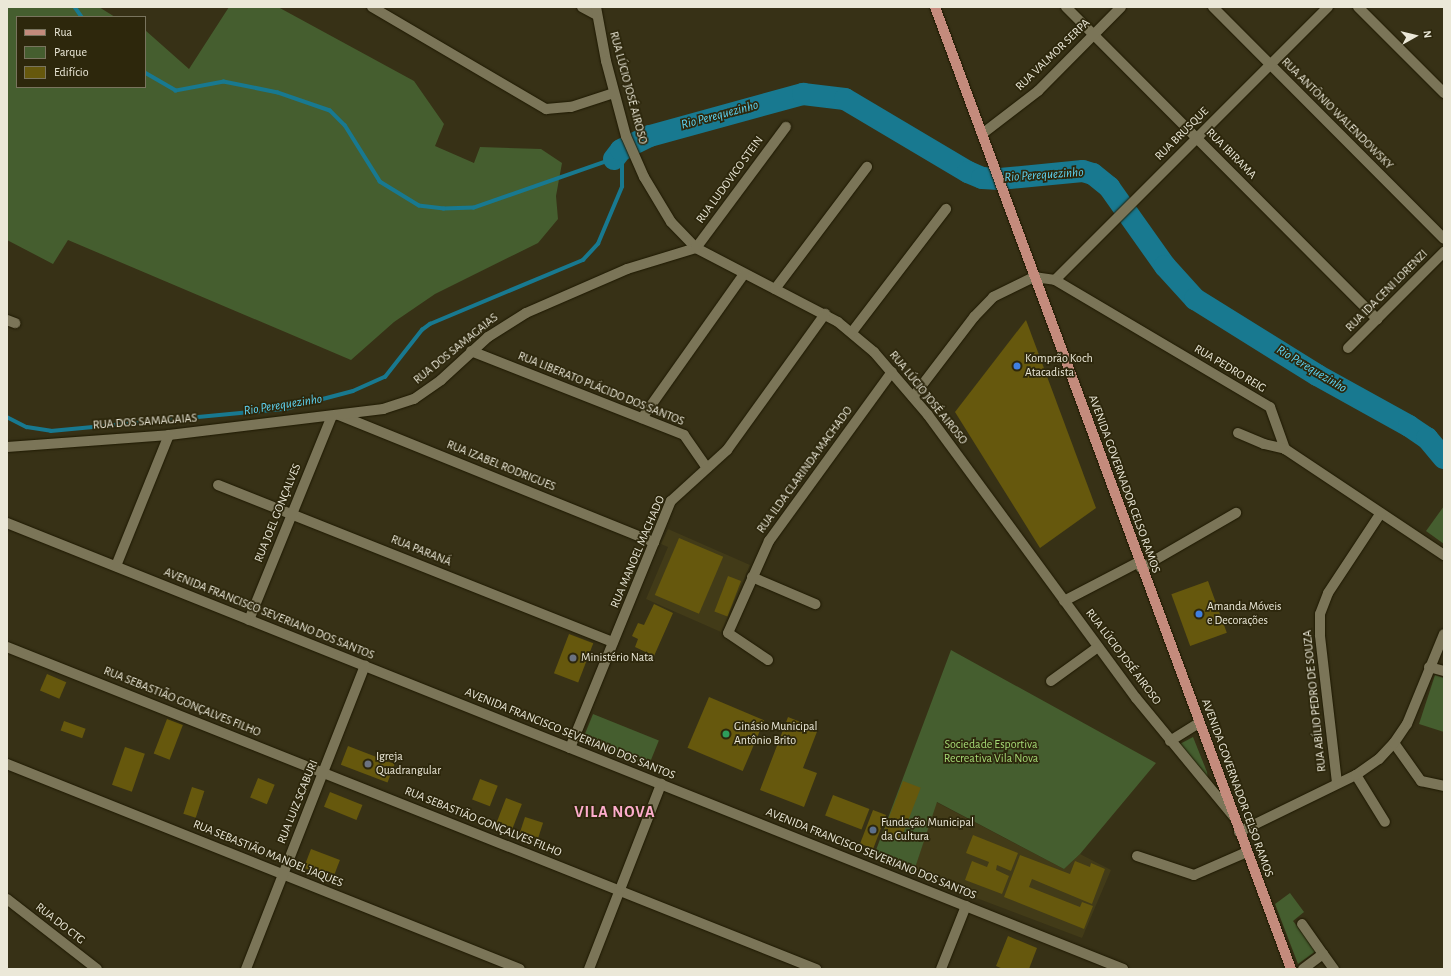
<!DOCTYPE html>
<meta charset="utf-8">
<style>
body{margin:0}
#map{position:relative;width:1451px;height:976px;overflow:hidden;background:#373116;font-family:"Alegreya Sans",sans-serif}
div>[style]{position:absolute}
.built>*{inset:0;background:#423b18}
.green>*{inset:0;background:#455e2f;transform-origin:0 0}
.stream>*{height:3.5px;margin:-1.75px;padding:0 1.75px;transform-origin:1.75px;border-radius:1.75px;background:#187990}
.river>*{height:22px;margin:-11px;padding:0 11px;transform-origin:11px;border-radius:11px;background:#187990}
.building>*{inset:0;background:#66580d;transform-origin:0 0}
.roads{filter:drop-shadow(0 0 1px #1e1900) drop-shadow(0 0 1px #1e1900)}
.minor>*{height:10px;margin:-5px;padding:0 5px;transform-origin:5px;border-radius:5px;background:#7b7558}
.major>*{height:10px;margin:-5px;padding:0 5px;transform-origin:5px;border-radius:5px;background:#c48b7c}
.dots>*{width:11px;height:11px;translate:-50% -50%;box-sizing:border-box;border:2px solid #2d270c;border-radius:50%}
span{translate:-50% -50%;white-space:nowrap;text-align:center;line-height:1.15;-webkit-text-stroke:3.5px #2d270c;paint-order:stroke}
.street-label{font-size:12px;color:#ebe8d8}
.poi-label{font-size:12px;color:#ebe8d8}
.left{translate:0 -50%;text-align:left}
.park-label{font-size:12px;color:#a5da75}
.water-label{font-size:13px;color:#5ed4f4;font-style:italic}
.district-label{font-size:16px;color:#fdadcd;font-weight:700;letter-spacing:1px}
.frame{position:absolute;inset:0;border:8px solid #ebe8d8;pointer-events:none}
.legend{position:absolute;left:16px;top:16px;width:130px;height:72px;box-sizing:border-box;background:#2d270c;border:1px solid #79745e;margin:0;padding:5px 7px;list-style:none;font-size:12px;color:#ebe8d8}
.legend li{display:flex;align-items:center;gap:8px;height:20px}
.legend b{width:20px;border:1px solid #79745e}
.north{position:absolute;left:1395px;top:16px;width:40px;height:40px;-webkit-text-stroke:3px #2d270c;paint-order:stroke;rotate:82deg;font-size:11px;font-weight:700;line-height:16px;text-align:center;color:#ebe8d8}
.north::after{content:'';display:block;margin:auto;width:14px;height:18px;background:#ebe8d8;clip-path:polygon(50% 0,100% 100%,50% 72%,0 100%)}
</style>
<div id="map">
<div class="built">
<i style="clip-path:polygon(668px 529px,750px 565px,721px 632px,646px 599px,668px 547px,661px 544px)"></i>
<i style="clip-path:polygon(936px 802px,1064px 869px,1080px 854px,1111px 870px,1082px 938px,913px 874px)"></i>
</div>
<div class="green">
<i style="clip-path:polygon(7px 7px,99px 7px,115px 17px,17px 17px,17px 87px,145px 87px,145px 30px,189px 69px,229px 7px,278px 7px,414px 81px,444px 124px,435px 146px,474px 163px,480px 147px,541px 149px,562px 163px,556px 196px,558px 219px,538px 243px,435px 294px,394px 322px,351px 360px,68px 240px,53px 264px,7px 240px)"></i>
<i style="clip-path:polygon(1444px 506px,1444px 544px,1426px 531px)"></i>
<i style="clip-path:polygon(951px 650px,1156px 763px,1080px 854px,1064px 869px,937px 802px,913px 874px,873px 858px)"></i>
<i style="clip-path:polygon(1435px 675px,1444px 678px,1444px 732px,1419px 724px)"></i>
<i style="left:593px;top:714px;width:71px;height:27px;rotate:22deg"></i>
<i style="clip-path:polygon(1193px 737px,1207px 772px,1208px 779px,1180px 744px)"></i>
<i style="clip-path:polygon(1290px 893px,1304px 912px,1293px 921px,1316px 951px,1298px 964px,1275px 904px)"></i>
</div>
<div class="stream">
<i style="left:75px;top:7px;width:12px;rotate:55deg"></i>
<i style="left:7px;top:417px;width:22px;rotate:27deg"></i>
<i style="left:27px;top:427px;width:24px;rotate:9deg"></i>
<i style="left:51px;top:431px;width:235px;rotate:-5.4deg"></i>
<i style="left:285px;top:409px;width:70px;rotate:-14.8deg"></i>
<i style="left:353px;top:391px;width:35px;rotate:-24deg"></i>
<i style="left:385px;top:377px;width:60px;rotate:-51.8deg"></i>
<i style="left:422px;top:330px;width:10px;rotate:-37deg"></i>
<i style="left:430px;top:324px;width:166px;rotate:-22.7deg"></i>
<i style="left:583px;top:260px;width:22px;rotate:-47deg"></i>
<i style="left:598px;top:244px;width:62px;rotate:-67.2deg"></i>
<i style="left:622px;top:187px;width:24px;rotate:-90deg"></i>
<i style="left:622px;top:163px;width:9px;rotate:-153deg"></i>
<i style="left:614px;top:159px;width:148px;rotate:160.7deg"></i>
<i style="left:474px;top:208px;width:30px;rotate:178deg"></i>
<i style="left:444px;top:209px;width:25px;rotate:-173deg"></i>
<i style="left:419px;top:206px;width:46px;rotate:-148.4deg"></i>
<i style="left:380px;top:182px;width:66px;rotate:-122deg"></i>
<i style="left:345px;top:126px;width:21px;rotate:-135deg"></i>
<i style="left:330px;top:111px;width:55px;rotate:-160.9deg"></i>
<i style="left:278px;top:93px;width:55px;rotate:-168.5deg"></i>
<i style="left:224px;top:82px;width:49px;rotate:169.4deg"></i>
<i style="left:176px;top:91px;width:36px;rotate:-150deg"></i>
</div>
<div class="river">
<i style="left:614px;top:159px;width:11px;rotate:-52deg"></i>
<i style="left:621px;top:150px;width:32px;rotate:-26deg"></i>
<i style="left:650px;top:136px;width:159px;rotate:-15.4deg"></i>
<i style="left:803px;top:94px;width:42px;rotate:6.8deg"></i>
<i style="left:845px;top:99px;width:143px;rotate:30.7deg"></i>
<i style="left:968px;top:172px;width:15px;rotate:23deg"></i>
<i style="left:982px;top:178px;width:18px;rotate:3deg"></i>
<i style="left:1000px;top:179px;width:83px;rotate:-5.5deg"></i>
<i style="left:1083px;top:171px;width:10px;rotate:17deg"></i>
<i style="left:1093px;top:174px;width:21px;rotate:39deg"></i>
<i style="left:1109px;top:187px;width:97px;rotate:54.7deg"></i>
<i style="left:1165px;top:266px;width:45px;rotate:47.7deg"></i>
<i style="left:1195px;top:299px;width:144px;rotate:31.9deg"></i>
<i style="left:1317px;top:375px;width:105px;rotate:29deg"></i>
<i style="left:1409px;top:426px;width:22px;rotate:34deg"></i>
<i style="left:1427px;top:438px;width:26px;rotate:50deg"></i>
</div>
<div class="building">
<i style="clip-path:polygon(1026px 320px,1096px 508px,1040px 548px,955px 412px)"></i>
<i style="left:679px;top:538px;width:48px;height:62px;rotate:23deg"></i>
<i style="left:728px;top:576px;width:14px;height:38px;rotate:21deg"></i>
<i style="left:1208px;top:581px;width:55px;height:39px;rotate:70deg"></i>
<i style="clip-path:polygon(654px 604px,673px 613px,654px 656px,635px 647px,638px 639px,632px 636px,638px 623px,644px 625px)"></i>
<i style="left:569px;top:634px;width:26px;height:42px;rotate:21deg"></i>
<i style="left:47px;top:674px;width:21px;height:18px;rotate:23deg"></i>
<i style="left:709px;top:697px;width:60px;height:55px;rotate:23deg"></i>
<i style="clip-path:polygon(788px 717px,818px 729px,803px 768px,817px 773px,804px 807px,760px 790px)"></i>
<i style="left:167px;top:719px;width:17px;height:37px;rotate:21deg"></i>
<i style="left:64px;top:721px;width:23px;height:10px;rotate:20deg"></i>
<i style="left:348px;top:746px;width:50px;height:20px;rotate:21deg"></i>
<i style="left:125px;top:747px;width:21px;height:40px;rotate:19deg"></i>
<i style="left:258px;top:778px;width:18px;height:21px;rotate:22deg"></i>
<i style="left:480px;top:779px;width:19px;height:22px;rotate:21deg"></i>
<i style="left:903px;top:781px;width:19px;height:56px;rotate:21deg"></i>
<i style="left:192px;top:787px;width:13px;height:28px;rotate:18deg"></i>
<i style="left:330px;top:792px;width:35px;height:16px;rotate:22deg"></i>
<i style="left:833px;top:795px;width:39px;height:22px;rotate:21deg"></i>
<i style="left:506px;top:798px;width:17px;height:28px;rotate:21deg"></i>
<i style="left:873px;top:810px;width:14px;height:36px;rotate:21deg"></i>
<i style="left:525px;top:817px;width:19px;height:18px;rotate:18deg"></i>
<i style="clip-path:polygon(973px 835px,1018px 853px,1011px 871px,997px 865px,996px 870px,1009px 876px,1002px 894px,965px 880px,972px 861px,987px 867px,989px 862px,966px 853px)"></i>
<i style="left:311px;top:849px;width:31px;height:20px;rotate:21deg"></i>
<i style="clip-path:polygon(1020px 855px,1070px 874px,1075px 861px,1090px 867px,1091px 863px,1105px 869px,1092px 904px,1032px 879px,1029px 887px,1080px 907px,1082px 902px,1093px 906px,1084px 929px,1004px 897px)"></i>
<i style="clip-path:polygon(1008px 936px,1037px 948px,1029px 969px,1003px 969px,996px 966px)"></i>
</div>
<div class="roads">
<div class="minor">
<i style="left:372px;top:7px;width:202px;rotate:30.4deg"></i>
<i style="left:546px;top:109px;width:25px;rotate:-5deg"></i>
<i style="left:571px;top:107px;width:45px;rotate:-18deg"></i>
<i style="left:582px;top:7px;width:17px;rotate:28deg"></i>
<i style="left:596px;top:7px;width:55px;rotate:79.5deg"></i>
<i style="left:606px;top:61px;width:78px;rotate:75.1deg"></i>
<i style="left:626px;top:136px;width:45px;rotate:66.3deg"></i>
<i style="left:644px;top:177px;width:52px;rotate:59deg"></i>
<i style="left:671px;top:222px;width:36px;rotate:46deg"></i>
<i style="left:696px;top:248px;width:160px;rotate:27.5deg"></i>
<i style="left:838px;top:322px;width:47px;rotate:39.8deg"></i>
<i style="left:874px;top:352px;width:83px;rotate:49.4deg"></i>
<i style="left:928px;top:415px;width:351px;rotate:53.7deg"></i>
<i style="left:1136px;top:698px;width:154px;rotate:50.5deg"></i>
<i style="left:1066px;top:7px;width:441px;rotate:45.1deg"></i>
<i style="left:1213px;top:7px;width:327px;rotate:45.1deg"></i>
<i style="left:1358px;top:7px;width:122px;rotate:45deg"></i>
<i style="left:982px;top:134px;width:71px;rotate:-37.5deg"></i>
<i style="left:1038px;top:91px;width:118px;rotate:-45.3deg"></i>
<i style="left:1055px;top:280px;width:386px;rotate:-45deg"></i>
<i style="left:775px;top:289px;width:153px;rotate:-53deg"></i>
<i style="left:7px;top:320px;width:9px;rotate:21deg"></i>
<i style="left:852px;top:332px;width:155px;rotate:-52.6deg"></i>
<i style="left:1348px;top:348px;width:136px;rotate:-45deg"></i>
<i style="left:471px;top:351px;width:229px;rotate:21.5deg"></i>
<i style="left:684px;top:435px;width:40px;rotate:55.1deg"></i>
<i style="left:913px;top:397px;width:101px;rotate:-52.7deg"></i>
<i style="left:974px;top:317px;width:28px;rotate:-46deg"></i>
<i style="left:993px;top:297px;width:46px;rotate:-26deg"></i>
<i style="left:1034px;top:277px;width:21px;rotate:8deg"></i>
<i style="left:1055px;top:280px;width:250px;rotate:30.6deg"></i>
<i style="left:1270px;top:407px;width:45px;rotate:70.3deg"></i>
<i style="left:1285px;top:449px;width:191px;rotate:33.7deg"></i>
<i style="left:339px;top:415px;width:340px;rotate:22deg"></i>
<i style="left:642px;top:418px;width:176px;rotate:-54.7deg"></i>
<i style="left:1238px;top:433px;width:28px;rotate:23deg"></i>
<i style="left:1264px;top:444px;width:22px;rotate:13deg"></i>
<i style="left:7px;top:447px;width:162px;rotate:-4.2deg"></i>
<i style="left:169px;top:435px;width:216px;rotate:-6.9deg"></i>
<i style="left:383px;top:409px;width:33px;rotate:-18deg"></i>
<i style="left:414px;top:399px;width:33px;rotate:-35deg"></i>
<i style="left:441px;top:380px;width:64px;rotate:-42.5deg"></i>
<i style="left:488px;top:337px;width:45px;rotate:-32.3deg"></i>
<i style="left:526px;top:313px;width:110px;rotate:-23.5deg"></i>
<i style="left:627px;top:269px;width:72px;rotate:-16.9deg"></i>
<i style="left:696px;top:248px;width:151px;rotate:-53.4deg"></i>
<i style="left:218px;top:485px;width:425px;rotate:21.7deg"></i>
<i style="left:7px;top:523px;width:1202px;rotate:21.78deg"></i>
<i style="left:116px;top:566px;width:141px;rotate:-68deg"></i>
<i style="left:1141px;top:568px;width:110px;rotate:-30.1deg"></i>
<i style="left:752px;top:577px;width:69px;rotate:23.2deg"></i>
<i style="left:1064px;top:601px;width:85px;rotate:-27.5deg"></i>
<i style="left:249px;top:620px;width:220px;rotate:-67.9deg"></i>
<i style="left:7px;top:647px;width:871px;rotate:21.7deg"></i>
<i style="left:768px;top:660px;width:48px;rotate:-146deg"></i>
<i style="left:728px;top:633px;width:101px;rotate:-66deg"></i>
<i style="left:769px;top:541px;width:209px;rotate:-54deg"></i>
<i style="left:1429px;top:667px;width:16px;rotate:15deg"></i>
<i style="left:1051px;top:681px;width:58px;rotate:-35.9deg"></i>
<i style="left:1170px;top:741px;width:34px;rotate:-32deg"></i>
<i style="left:1394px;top:743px;width:47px;rotate:54.6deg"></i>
<i style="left:1421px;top:781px;width:24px;rotate:12deg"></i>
<i style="left:570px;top:748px;width:267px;rotate:-67.8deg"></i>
<i style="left:671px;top:501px;width:76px;rotate:-42.3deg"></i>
<i style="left:727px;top:450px;width:168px;rotate:-54.2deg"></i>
<i style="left:7px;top:764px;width:552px;rotate:21.78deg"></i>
<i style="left:1356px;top:775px;width:55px;rotate:58.3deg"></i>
<i style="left:1337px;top:783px;width:149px;rotate:-96.6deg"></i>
<i style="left:1320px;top:635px;width:21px;rotate:-90deg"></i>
<i style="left:1320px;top:614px;width:22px;rotate:-69deg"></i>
<i style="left:1328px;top:593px;width:95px;rotate:-56.6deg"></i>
<i style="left:1239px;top:832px;width:130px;rotate:-26deg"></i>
<i style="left:1356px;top:775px;width:28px;rotate:-35deg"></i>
<i style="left:1379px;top:759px;width:22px;rotate:-47deg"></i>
<i style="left:1394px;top:743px;width:23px;rotate:-56deg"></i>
<i style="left:1407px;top:724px;width:97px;rotate:-67.7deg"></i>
<i style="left:1137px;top:856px;width:60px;rotate:18.4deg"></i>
<i style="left:1194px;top:875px;width:58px;rotate:-23.5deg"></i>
<i style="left:7px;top:899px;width:114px;rotate:37.9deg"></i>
<i style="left:1302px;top:924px;width:37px;rotate:55deg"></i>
<i style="left:246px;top:969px;width:326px;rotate:-68.6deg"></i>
<i style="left:589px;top:969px;width:199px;rotate:-68.7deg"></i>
<i style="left:941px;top:969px;width:68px;rotate:-68.4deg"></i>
<i style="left:1303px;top:969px;width:25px;rotate:-37deg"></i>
<i style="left:1323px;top:954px;width:19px;rotate:54deg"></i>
</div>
<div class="major">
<i style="left:935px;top:7px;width:1026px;rotate:69.69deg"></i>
</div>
</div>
<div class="dots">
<i style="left:1017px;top:366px;background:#3f7fe0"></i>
<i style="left:1199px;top:614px;background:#3f7fe0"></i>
<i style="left:573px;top:658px;background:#6b7280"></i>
<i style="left:726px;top:734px;background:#2e9e5b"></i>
<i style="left:368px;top:764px;background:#6b7280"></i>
<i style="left:873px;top:830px;background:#5c6f8a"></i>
</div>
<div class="street-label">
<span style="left:1053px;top:55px;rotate:-44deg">RUA VALMOR SERPA</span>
<span style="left:628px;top:88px;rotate:75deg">RUA LÚCIO JOSÉ AIROSO</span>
<span style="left:1337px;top:114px;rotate:45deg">RUA ANTÔNIO WALENDOWSKY</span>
<span style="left:1182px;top:134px;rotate:-45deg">RUA BRUSQUE</span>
<span style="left:1231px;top:154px;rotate:45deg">RUA IBIRAMA</span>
<span style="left:730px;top:180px;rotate:-54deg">RUA LUDOVICO STEIN</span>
<span style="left:1387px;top:291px;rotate:-45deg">RUA IDA CENI LORENZI</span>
<span style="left:456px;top:349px;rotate:-39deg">RUA DOS SAMAGAIAS</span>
<span style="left:1230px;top:369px;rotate:31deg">RUA PEDRO REIG</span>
<span style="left:601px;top:389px;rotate:22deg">RUA LIBERATO PLÁCIDO DOS SANTOS</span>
<span style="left:928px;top:398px;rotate:51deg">RUA LÚCIO JOSÉ AIROSO</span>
<span style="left:145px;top:422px;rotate:-4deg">RUA DOS SAMAGAIAS</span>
<span style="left:501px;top:466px;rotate:22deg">RUA IZABEL RODRIGUES</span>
<span style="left:805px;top:470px;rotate:-54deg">RUA ILDA CLARINDA MACHADO</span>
<span style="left:1124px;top:484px;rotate:70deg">AVENIDA GOVERNADOR CELSO RAMOS</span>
<span style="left:278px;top:513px;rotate:-68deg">RUA JOEL GONÇALVES</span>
<span style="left:421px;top:551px;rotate:22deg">RUA PARANÁ</span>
<span style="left:638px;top:552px;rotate:-67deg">RUA MANOEL MACHADO</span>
<span style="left:269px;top:614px;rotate:22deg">AVENIDA FRANCISCO SEVERIANO DOS SANTOS</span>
<span style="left:1123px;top:657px;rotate:53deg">RUA LÚCIO JOSÉ AIROSO</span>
<span style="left:1315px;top:701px;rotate:-96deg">RUA ABÍLIO PEDRO DE SOUZA</span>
<span style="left:182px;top:702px;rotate:22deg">RUA SEBASTIÃO GONÇALVES FILHO</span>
<span style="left:570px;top:734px;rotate:22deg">AVENIDA FRANCISCO SEVERIANO DOS SANTOS</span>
<span style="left:1237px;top:788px;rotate:70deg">AVENIDA GOVERNADOR CELSO RAMOS</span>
<span style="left:298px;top:802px;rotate:-68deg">RUA LUIZ SCABURI</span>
<span style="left:483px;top:822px;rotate:22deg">RUA SEBASTIÃO GONÇALVES FILHO</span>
<span style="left:268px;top:854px;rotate:22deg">RUA SEBASTIÃO MANOEL JAQUES</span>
<span style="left:871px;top:854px;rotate:22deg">AVENIDA FRANCISCO SEVERIANO DOS SANTOS</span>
<span style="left:60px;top:924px;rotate:38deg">RUA DO CTG</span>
</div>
<div class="poi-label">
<span class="left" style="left:1025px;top:366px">Komprão Koch<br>Atacadista</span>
<span class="left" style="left:1207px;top:614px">Amanda Móveis<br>e Decorações</span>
<span class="left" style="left:581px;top:658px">Ministério Nata</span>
<span class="left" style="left:734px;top:734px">Ginásio Municipal<br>Antônio Brito</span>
<span class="left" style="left:376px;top:764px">Igreja<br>Quadrangular</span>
<span class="left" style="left:881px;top:830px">Fundação Municipal<br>da Cultura</span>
</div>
<div class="park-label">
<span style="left:991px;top:752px">Sociedade Esportiva<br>Recreativa Vila Nova</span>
</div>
<div class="water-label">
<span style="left:720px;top:116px;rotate:-15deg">Rio Perequezinho</span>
<span style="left:1044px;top:176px;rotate:-4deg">Rio Perequezinho</span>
<span style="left:1311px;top:370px;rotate:31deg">Rio Perequezinho</span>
<span style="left:283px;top:406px;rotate:-9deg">Rio Perequezinho</span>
</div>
<div class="district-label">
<span style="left:615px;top:812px">VILA NOVA</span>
</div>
<div class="frame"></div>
<ul class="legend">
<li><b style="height:5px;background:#c48b7c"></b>Rua</li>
<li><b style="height:11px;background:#455e2f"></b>Parque</li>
<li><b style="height:11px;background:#66580d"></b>Edifício</li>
</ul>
<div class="north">N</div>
</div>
